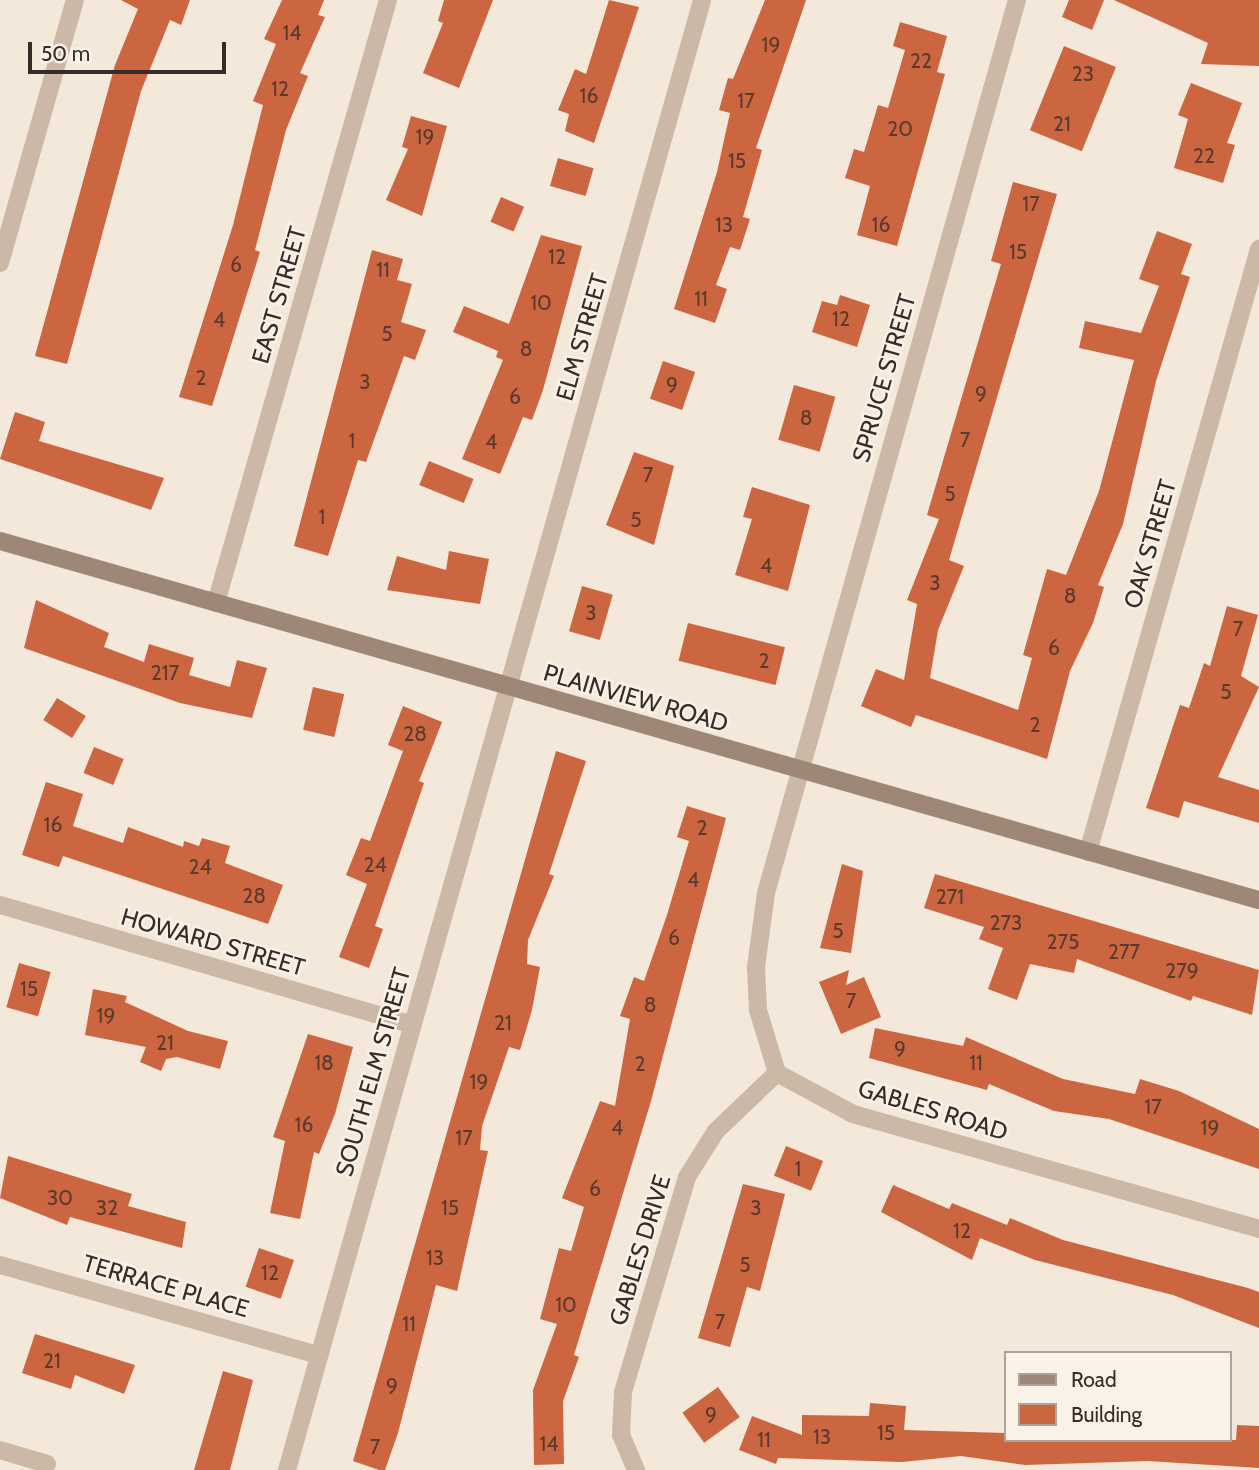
<!DOCTYPE html>
<style>
body{margin:0}
#map{position:relative;width:1259px;height:1470px;overflow:hidden;background:#f3e8da;font-family:Cabin,sans-serif}
div>[style]{position:absolute}
.building>*{inset:0;background:#cb6640;transform-origin:0 0}
.minor>*{height:18px;margin:-9px;padding:0 9px;transform-origin:9px;border-radius:9px;background:#cbb8a6}
.secondary>*{height:18px;margin:-9px;padding:0 9px;transform-origin:9px;border-radius:9px;background:#9f8777}
span{translate:-50% -50%;white-space:nowrap;text-align:center;line-height:1.15;-webkit-text-stroke:5px #faf2e7;paint-order:stroke}
.number-label{font-size:21px;color:#5c3a2d}
.number-label span{-webkit-text-stroke-width:0}
.street-label{font-size:24px;color:#372c27}
.legend{position:absolute;left:1004px;top:1351px;width:228px;height:91px;box-sizing:border-box;background:#faf2e7;border:2px solid #aca39a;margin:0;padding:9px 12px;list-style:none;font-size:21px;color:#372c27}
.legend li{display:flex;align-items:center;gap:14px;height:35px}
.legend b{width:35px;border:2px solid #aca39a}
.scale{position:absolute;left:28px;top:42px;width:198px;height:32px;box-sizing:border-box;border:4px solid #372c27;border-top:0;padding-left:9px;font-size:21px;line-height:24px;white-space:nowrap;color:#372c27;-webkit-text-stroke:5px #faf2e7;paint-order:stroke}
</style>
<div id="map">
<div class="building">
<i style="clip-path:polygon(121px 0,190px 0,181px 25px,170px 20px,141px 91px,67px 364px,35px 356px,115px 65px,138px 9px)"></i>
<i style="clip-path:polygon(282px 0,324px 0,318px 15px,325px 17px,300px 73px,308px 76px,286px 130px,255px 250px,260px 252px,212px 406px,179px 397px,233px 225px,263px 105px,253px 101px,276px 44px,264px 39px)"></i>
<i style="clip-path:polygon(444px 0,493px 0,459px 88px,423px 73px,443px 23px,438px 21px)"></i>
<i style="clip-path:polygon(609px 0,639px 7px,594px 143px,565px 131px,569px 114px,558px 110px,575px 69px,586px 74px)"></i>
<i style="clip-path:polygon(765px 0,806px 0,756px 148px,762px 150px,743px 217px,750px 219px,740px 250px,730px 247px,716px 285px,727px 289px,715px 323px,674px 309px,717px 172px,730px 113px,719px 110px,728px 78px,733px 79px)"></i>
<i style="clip-path:polygon(1069px 0,1104px 0,1092px 30px,1062px 17px)"></i>
<i style="clip-path:polygon(1114px 0,1259px 0,1259px 66px,1201px 64px,1208px 43px)"></i>
<i style="clip-path:polygon(900px 22px,947px 36px,937px 72px,945px 74px,897px 246px,857px 235px,870px 186px,845px 178px,854px 149px,864px 152px,878px 105px,888px 108px,905px 50px,893px 46px)"></i>
<i style="left:1064px;top:46px;width:56px;height:91px;rotate:22deg"></i>
<i style="clip-path:polygon(1191px 83px,1242px 103px,1227px 143px,1235px 145px,1223px 183px,1174px 168px,1188px 119px,1178px 115px)"></i>
<i style="clip-path:polygon(411px 116px,447px 126px,422px 216px,386px 200px,408px 149px,402px 147px)"></i>
<i style="left:558px;top:158px;width:37px;height:29px;rotate:16deg"></i>
<i style="clip-path:polygon(1013px 182px,1057px 194px,949px 560px,964px 566px,938px 630px,930px 678px,1018px 710px,1032px 658px,1023px 655px,1047px 569px,1066px 575px,1099px 491px,1134px 360px,1079px 348px,1085px 321px,1141px 333px,1159px 286px,1139px 279px,1157px 231px,1192px 244px,1181px 274px,1190px 277px,1156px 381px,1123px 524px,1098px 585px,1104px 587px,1093px 623px,1070px 671px,1047px 759px,916px 715px,911px 727px,861px 706px,876px 669px,904px 680px,917px 604px,907px 600px,939px 519px,927px 515px,1001px 264px,991px 261px)"></i>
<i style="left:501px;top:197px;width:25px;height:27px;rotate:23deg"></i>
<i style="clip-path:polygon(541px 235px,582px 246px,543px 390px,532px 420px,523px 417px,500px 474px,462px 459px,503px 360px,496px 357px,498px 351px,453px 332px,464px 306px,509px 324px)"></i>
<i style="clip-path:polygon(372px 250px,403px 259px,397px 280px,412px 284px,401px 322px,426px 330px,415px 360px,404px 356px,366px 462px,358px 460px,328px 556px,294px 546px)"></i>
<i style="clip-path:polygon(840px 295px,870px 305px,857px 347px,812px 332px,822px 301px,837px 305px)"></i>
<i style="left:663px;top:361px;width:34px;height:40px;rotate:19deg"></i>
<i style="left:794px;top:385px;width:43px;height:57px;rotate:16deg"></i>
<i style="clip-path:polygon(15px 412px,45px 422px,39px 441px,164px 478px,151px 510px,0 459px)"></i>
<i style="clip-path:polygon(634px 452px,674px 466px,654px 545px,606px 525px)"></i>
<i style="left:429px;top:461px;width:48px;height:26px;rotate:22deg"></i>
<i style="clip-path:polygon(752px 487px,810px 505px,788px 591px,735px 575px,752px 519px,743px 517px)"></i>
<i style="clip-path:polygon(449px 551px,489px 559px,480px 604px,387px 590px,397px 556px,446px 570px)"></i>
<i style="left:582px;top:586px;width:32px;height:47px;rotate:16deg"></i>
<i style="clip-path:polygon(36px 600px,109px 633px,104px 647px,144px 662px,149px 644px,194px 658px,189px 675px,230px 687px,237px 660px,267px 668px,252px 718px,180px 703px,24px 648px)"></i>
<i style="clip-path:polygon(1227px 606px,1258px 615px,1241px 676px,1259px 687px,1218px 777px,1259px 790px,1259px 823px,1184px 801px,1179px 818px,1146px 808px,1180px 705px,1189px 708px,1204px 663px,1210px 666px)"></i>
<i style="left:688px;top:623px;width:100px;height:39px;rotate:14deg"></i>
<i style="left:313px;top:687px;width:32px;height:44px;rotate:13deg"></i>
<i style="left:57px;top:698px;width:34px;height:26px;rotate:32deg"></i>
<i style="clip-path:polygon(403px 706px,442px 722px,419px 781px,424px 783px,375px 926px,383px 929px,369px 968px,339px 957px,367px 884px,346px 875px,361px 838px,370px 841px,403px 751px,388px 745px)"></i>
<i style="left:94px;top:747px;width:32px;height:28px;rotate:22deg"></i>
<i style="clip-path:polygon(556px 751px,586px 761px,549px 874px,554px 876px,528px 940px,527px 964px,540px 967px,532px 1010px,520px 1050px,509px 1047px,482px 1126px,480px 1150px,488px 1151px,457px 1291px,436px 1285px,398px 1433px,385px 1470px,379px 1470px,353px 1461px)"></i>
<i style="clip-path:polygon(46px 782px,83px 794px,73px 826px,123px 843px,128px 827px,183px 847px,184px 841px,199px 846px,202px 838px,230px 846px,225px 863px,283px 885px,268px 924px,63px 856px,59px 867px,22px 855px)"></i>
<i style="clip-path:polygon(687px 806px,726px 818px,651px 1101px,574px 1355px,579px 1357px,563px 1401px,564px 1464px,534px 1465px,533px 1390px,557px 1324px,540px 1319px,559px 1248px,571px 1251px,584px 1207px,562px 1198px,600px 1101px,615px 1106px,630px 1019px,620px 1016px,634px 977px,644px 981px,667px 915px,689px 841px,677px 837px)"></i>
<i style="clip-path:polygon(842px 864px,863px 871px,851px 953px,820px 948px)"></i>
<i style="clip-path:polygon(935px 874px,1259px 970px,1252px 1015px,1193px 996px,1191px 1001px,1077px 959px,1074px 973px,1030px 964px,1017px 1000px,988px 989px,1003px 948px,979px 939px,984px 927px,924px 908px)"></i>
<i style="left:19px;top:963px;width:33px;height:46px;rotate:16deg"></i>
<i style="clip-path:polygon(849px 970px,846px 985px,864px 977px,881px 1017px,841px 1034px,819px 982px)"></i>
<i style="clip-path:polygon(93px 989px,127px 996px,125px 1002px,188px 1031px,228px 1041px,220px 1069px,177px 1057px,166px 1059px,161px 1071px,140px 1062px,146px 1047px,85px 1035px)"></i>
<i style="clip-path:polygon(875px 1028px,963px 1046px,966px 1037px,1063px 1079px,1135px 1094px,1140px 1079px,1179px 1091px,1259px 1129px,1259px 1169px,1109px 1119px,1054px 1111px,989px 1084px,987px 1090px,869px 1058px)"></i>
<i style="clip-path:polygon(308px 1034px,353px 1047px,335px 1114px,319px 1154px,314px 1152px,300px 1219px,270px 1213px,285px 1141px,273px 1137px)"></i>
<i style="left:786px;top:1146px;width:40px;height:32px;rotate:22deg"></i>
<i style="clip-path:polygon(8px 1156px,132px 1194px,128px 1206px,186px 1222px,182px 1248px,70px 1217px,67px 1225px,0 1198px)"></i>
<i style="clip-path:polygon(743px 1184px,785px 1194px,760px 1291px,747px 1287px,730px 1347px,698px 1338px)"></i>
<i style="clip-path:polygon(893px 1185px,949px 1209px,952px 1203px,1007px 1225px,1010px 1218px,1063px 1240px,1248px 1288px,1259px 1292px,1259px 1328px,1173px 1295px,1035px 1260px,980px 1238px,972px 1260px,881px 1212px)"></i>
<i style="left:259px;top:1248px;width:37px;height:41px;rotate:19deg"></i>
<i style="clip-path:polygon(35px 1334px,135px 1365px,124px 1394px,75px 1375px,71px 1389px,22px 1373px)"></i>
<i style="clip-path:polygon(223px 1371px,253px 1380px,230px 1470px,194px 1470px)"></i>
<i style="left:718px;top:1387px;width:37px;height:44px;rotate:54deg"></i>
<i style="clip-path:polygon(870px 1403px,906px 1406px,904px 1430px,1005px 1433px,1005px 1440px,1236px 1440px,1237px 1425px,1259px 1426px,1259px 1468px,1148px 1461px,1025px 1465px,961px 1456px,902px 1462px,778px 1458px,776px 1464px,739px 1450px,752px 1416px,802px 1435px,802px 1415px,869px 1416px)"></i>
</div>
<div class="minor">
<i style="left:1017px;top:0;width:928px;rotate:105.7deg"></i>
<i style="left:766px;top:893px;width:75px;rotate:97.7deg"></i>
<i style="left:756px;top:967px;width:43px;rotate:87.3deg"></i>
<i style="left:758px;top:1010px;width:66px;rotate:73.2deg"></i>
<i style="left:777px;top:1073px;width:86px;rotate:28.3deg"></i>
<i style="left:853px;top:1114px;width:422px;rotate:15.8deg"></i>
<i style="left:0;top:263px;width:273px;rotate:-74.1deg"></i>
<i style="left:216px;top:603px;width:627px;rotate:-74.08deg"></i>
<i style="left:1088px;top:852px;width:627px;rotate:-74.17deg"></i>
<i style="left:0;top:905px;width:429px;rotate:16.2deg"></i>
<i style="left:0;top:1265px;width:331px;rotate:15.8deg"></i>
<i style="left:0;top:1450px;width:49px;rotate:16.6deg"></i>
<i style="left:287px;top:1470px;width:1527px;rotate:-74.23deg"></i>
<i style="left:636px;top:1470px;width:38px;rotate:-113deg"></i>
<i style="left:621px;top:1435px;width:43px;rotate:-87.3deg"></i>
<i style="left:623px;top:1392px;width:224px;rotate:-73.4deg"></i>
<i style="left:687px;top:1177px;width:54px;rotate:-57.8deg"></i>
<i style="left:716px;top:1131px;width:84px;rotate:-43.6deg"></i>
</div>
<div class="secondary">
<i style="left:0;top:541px;width:1309px;rotate:15.92deg"></i>
</div>
<div class="number-label">
<span style="left:292px;top:33px">14</span>
<span style="left:771px;top:45px">19</span>
<span style="left:921px;top:61px">22</span>
<span style="left:1083px;top:74px">23</span>
<span style="left:280px;top:89px">12</span>
<span style="left:589px;top:96px">16</span>
<span style="left:746px;top:101px">17</span>
<span style="left:1062px;top:124px">21</span>
<span style="left:900px;top:129px">20</span>
<span style="left:425px;top:137px">19</span>
<span style="left:1204px;top:156px">22</span>
<span style="left:737px;top:161px">15</span>
<span style="left:1031px;top:204px">17</span>
<span style="left:724px;top:225px">13</span>
<span style="left:881px;top:225px">16</span>
<span style="left:1018px;top:252px">15</span>
<span style="left:557px;top:257px">12</span>
<span style="left:236px;top:265px">6</span>
<span style="left:383px;top:270px">11</span>
<span style="left:701px;top:299px">11</span>
<span style="left:541px;top:303px">10</span>
<span style="left:841px;top:319px">12</span>
<span style="left:219px;top:320px">4</span>
<span style="left:387px;top:334px">5</span>
<span style="left:526px;top:349px">8</span>
<span style="left:201px;top:378px">2</span>
<span style="left:365px;top:382px">3</span>
<span style="left:672px;top:385px">9</span>
<span style="left:981px;top:394px">9</span>
<span style="left:515px;top:397px">6</span>
<span style="left:806px;top:418px">8</span>
<span style="left:965px;top:440px">7</span>
<span style="left:352px;top:441px">1</span>
<span style="left:491px;top:442px">4</span>
<span style="left:648px;top:475px">7</span>
<span style="left:950px;top:494px">5</span>
<span style="left:322px;top:517px">1</span>
<span style="left:636px;top:520px">5</span>
<span style="left:766px;top:566px">4</span>
<span style="left:935px;top:583px">3</span>
<span style="left:1070px;top:596px">8</span>
<span style="left:591px;top:613px">3</span>
<span style="left:1238px;top:629px">7</span>
<span style="left:1054px;top:648px">6</span>
<span style="left:764px;top:661px">2</span>
<span style="left:165px;top:673px">217</span>
<span style="left:1226px;top:692px">5</span>
<span style="left:1035px;top:725px">2</span>
<span style="left:415px;top:734px">28</span>
<span style="left:53px;top:825px">16</span>
<span style="left:702px;top:828px">2</span>
<span style="left:375px;top:865px">24</span>
<span style="left:200px;top:867px">24</span>
<span style="left:693px;top:880px">4</span>
<span style="left:254px;top:896px">28</span>
<span style="left:950px;top:897px">271</span>
<span style="left:1006px;top:923px">273</span>
<span style="left:838px;top:931px">5</span>
<span style="left:674px;top:938px">6</span>
<span style="left:1063px;top:942px">275</span>
<span style="left:1124px;top:952px">277</span>
<span style="left:1182px;top:971px">279</span>
<span style="left:29px;top:989px">15</span>
<span style="left:851px;top:1001px">7</span>
<span style="left:650px;top:1005px">8</span>
<span style="left:106px;top:1016px">19</span>
<span style="left:503px;top:1023px">21</span>
<span style="left:165px;top:1043px">21</span>
<span style="left:900px;top:1049px">9</span>
<span style="left:324px;top:1063px">18</span>
<span style="left:976px;top:1063px">11</span>
<span style="left:640px;top:1064px">2</span>
<span style="left:479px;top:1082px">19</span>
<span style="left:1153px;top:1107px">17</span>
<span style="left:304px;top:1125px">16</span>
<span style="left:617px;top:1128px">4</span>
<span style="left:1210px;top:1128px">19</span>
<span style="left:464px;top:1138px">17</span>
<span style="left:798px;top:1169px">1</span>
<span style="left:595px;top:1189px">6</span>
<span style="left:60px;top:1198px">30</span>
<span style="left:107px;top:1208px">32</span>
<span style="left:450px;top:1208px">15</span>
<span style="left:756px;top:1208px">3</span>
<span style="left:962px;top:1231px">12</span>
<span style="left:435px;top:1258px">13</span>
<span style="left:745px;top:1265px">5</span>
<span style="left:270px;top:1273px">12</span>
<span style="left:566px;top:1305px">10</span>
<span style="left:720px;top:1322px">7</span>
<span style="left:409px;top:1324px">11</span>
<span style="left:52px;top:1361px">21</span>
<span style="left:392px;top:1386px">9</span>
<span style="left:711px;top:1415px">9</span>
<span style="left:886px;top:1433px">15</span>
<span style="left:822px;top:1437px">13</span>
<span style="left:764px;top:1440px">11</span>
<span style="left:549px;top:1444px">14</span>
<span style="left:375px;top:1447px">7</span>
</div>
<div class="street-label">
<span style="left:279px;top:295px;rotate:-74deg">EAST STREET</span>
<span style="left:582px;top:337px;rotate:-74deg">ELM STREET</span>
<span style="left:884px;top:378px;rotate:-74deg">SPRUCE STREET</span>
<span style="left:1150px;top:544px;rotate:-74deg">OAK STREET</span>
<span style="left:636px;top:698px;rotate:16deg">PLAINVIEW ROAD</span>
<span style="left:213px;top:942px;rotate:16deg">HOWARD STREET</span>
<span style="left:373px;top:1072px;rotate:-74deg">SOUTH ELM STREET</span>
<span style="left:933px;top:1110px;rotate:17deg">GABLES ROAD</span>
<span style="left:640px;top:1250px;rotate:-73deg">GABLES DRIVE</span>
<span style="left:166px;top:1286px;rotate:16deg">TERRACE PLACE</span>
</div>
<ul class="legend">
<li><b style="height:9px;background:#9f8777"></b>Road</li>
<li><b style="height:19px;background:#cb6640"></b>Building</li>
</ul>
<div class="scale">50 m</div>
</div>
